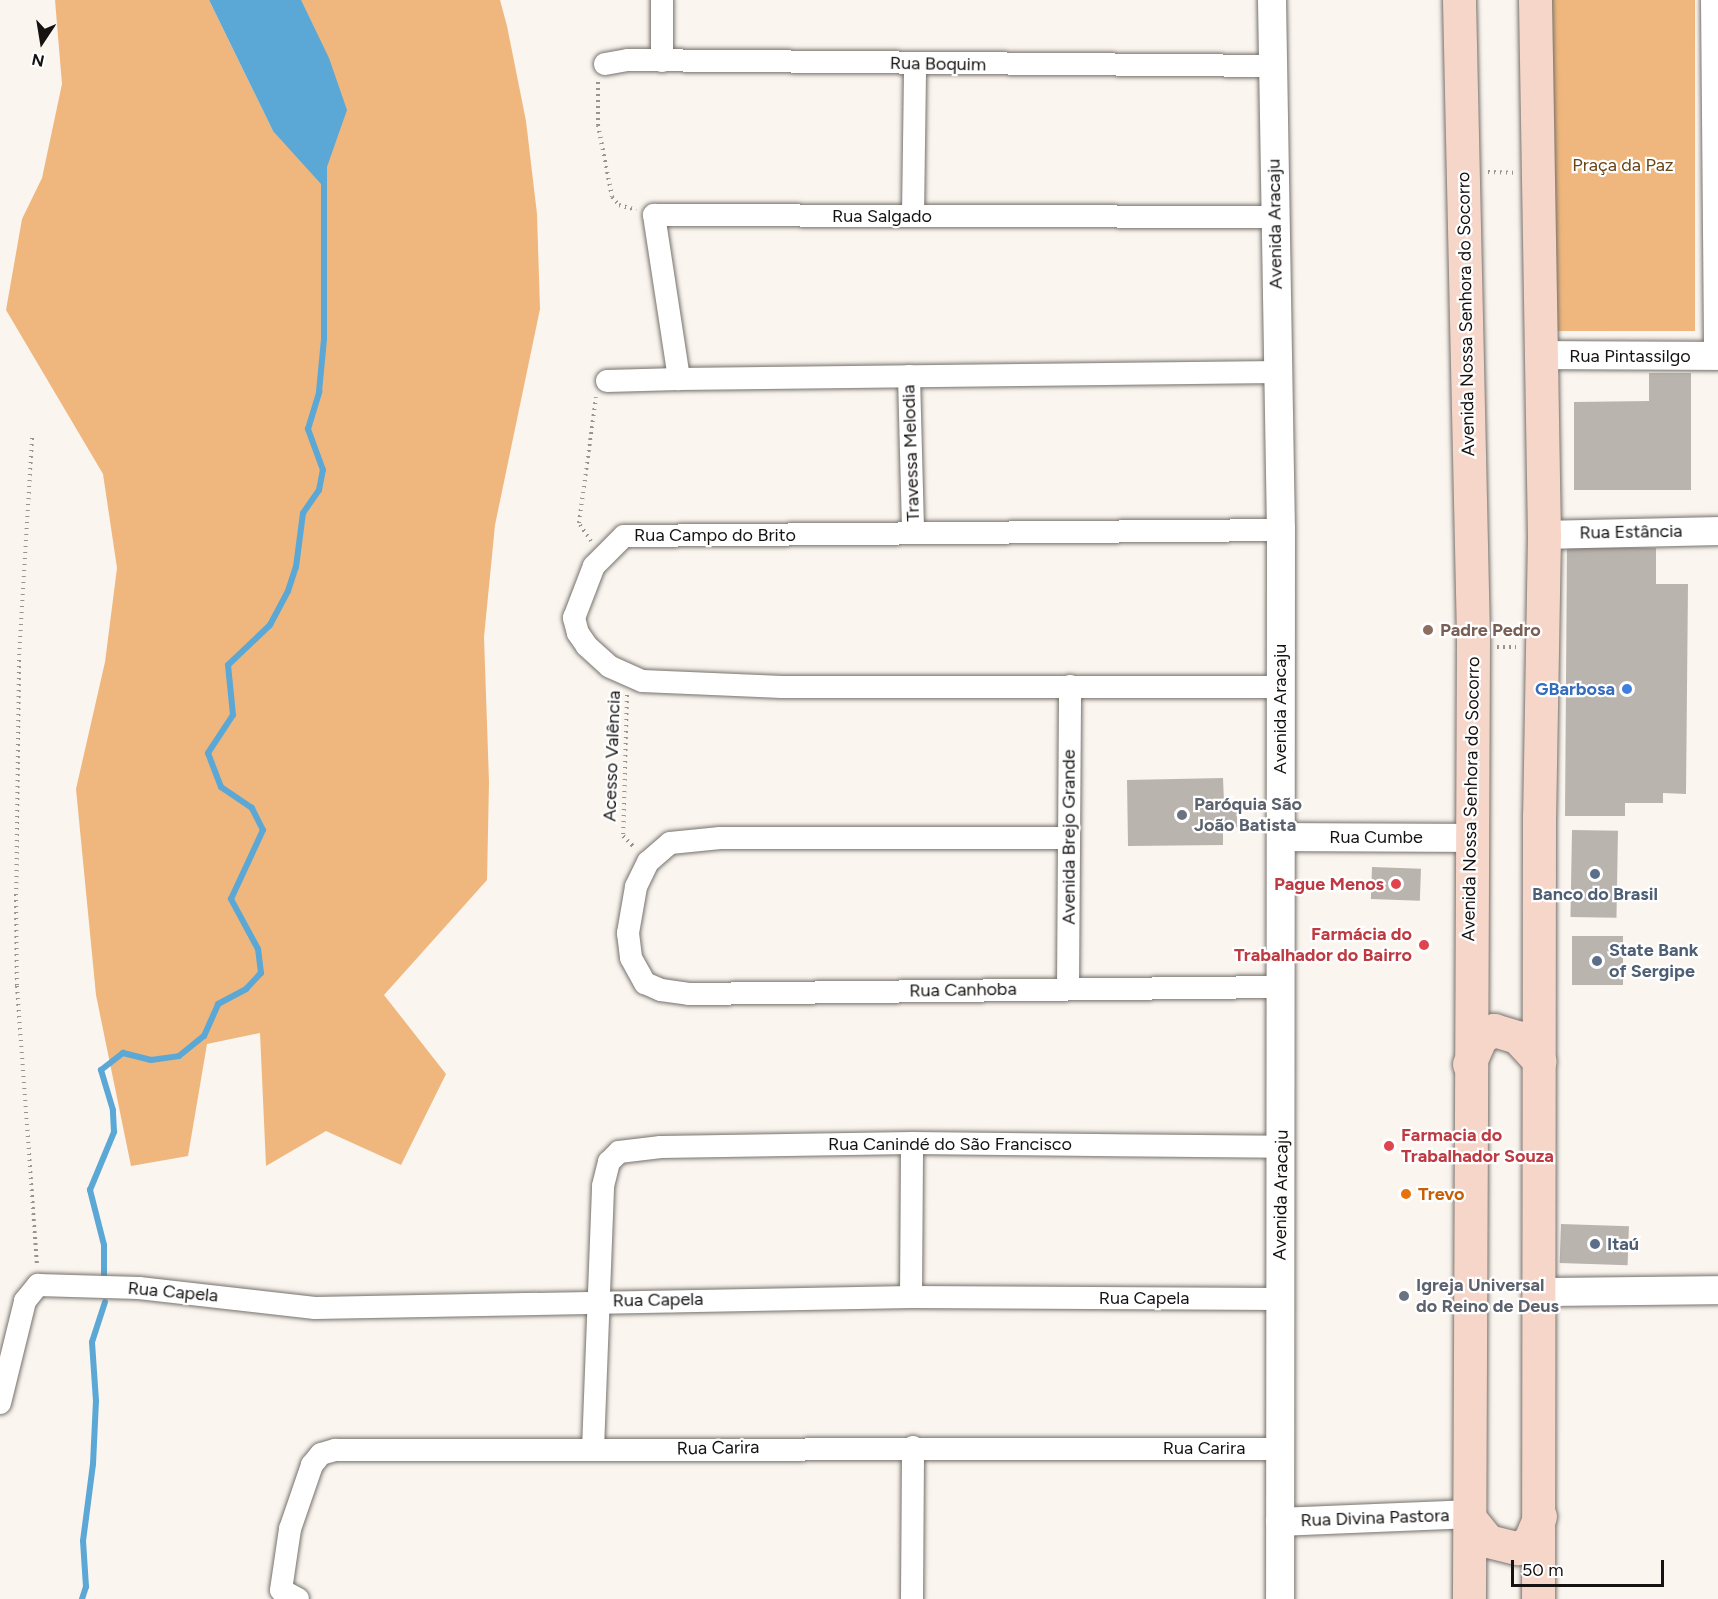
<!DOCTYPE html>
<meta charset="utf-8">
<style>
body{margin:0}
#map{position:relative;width:1718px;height:1599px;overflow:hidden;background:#faf5ef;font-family:Figtree,sans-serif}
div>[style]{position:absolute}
.green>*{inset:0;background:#efb77d;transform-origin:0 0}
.water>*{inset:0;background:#5ba7d5}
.stream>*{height:6px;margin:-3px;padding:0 3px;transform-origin:3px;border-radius:3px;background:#5ba7d5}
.building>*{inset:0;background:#bab4af;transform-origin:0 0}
.path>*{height:4px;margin-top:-2px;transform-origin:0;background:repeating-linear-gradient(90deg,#989490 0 1.5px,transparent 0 6px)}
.roads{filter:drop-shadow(0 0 2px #76716c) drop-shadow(0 0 2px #76716c)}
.minor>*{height:22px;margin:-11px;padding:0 11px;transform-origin:11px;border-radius:11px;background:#fff}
.tertiary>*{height:28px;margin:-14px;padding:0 14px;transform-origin:14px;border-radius:14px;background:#fff}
.primary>*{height:33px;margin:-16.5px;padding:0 16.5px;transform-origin:16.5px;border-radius:16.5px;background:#f7d6ca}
.dots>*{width:16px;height:16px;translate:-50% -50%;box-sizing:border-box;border:3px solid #fff;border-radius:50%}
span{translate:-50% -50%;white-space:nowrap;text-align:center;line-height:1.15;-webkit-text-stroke:4.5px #fff;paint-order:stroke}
.street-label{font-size:18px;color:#151312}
.park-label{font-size:18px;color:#6a4417}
.education-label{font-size:18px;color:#785e54;font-weight:700}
.left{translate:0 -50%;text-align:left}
.shop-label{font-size:18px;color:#366cbe;font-weight:700}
.right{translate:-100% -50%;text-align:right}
.worship-label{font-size:18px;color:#5b616d;font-weight:700}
.health-label{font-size:18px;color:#be3a42;font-weight:700}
.service-label{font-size:18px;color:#4e5e75;font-weight:700}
.food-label{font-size:18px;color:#c56008;font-weight:700}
.north{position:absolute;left:12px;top:12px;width:60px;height:60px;-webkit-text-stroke:4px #fff;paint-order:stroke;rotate:192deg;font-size:16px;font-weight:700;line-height:24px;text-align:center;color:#151312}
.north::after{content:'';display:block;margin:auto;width:21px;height:27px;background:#151312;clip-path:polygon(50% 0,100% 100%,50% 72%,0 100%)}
.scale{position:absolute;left:1511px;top:1560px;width:153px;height:27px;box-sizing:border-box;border:3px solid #151312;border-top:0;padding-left:8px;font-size:18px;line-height:21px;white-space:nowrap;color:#151312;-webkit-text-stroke:4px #fff;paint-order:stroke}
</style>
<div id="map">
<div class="green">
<i style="clip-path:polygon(55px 0,209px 0,273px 131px,301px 0,500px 0,507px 26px,526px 121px,537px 214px,540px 309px,495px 525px,484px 637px,489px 782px,487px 880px,384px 995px,446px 1074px,401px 1165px,326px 1131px,266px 1166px,260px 1033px,207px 1044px,188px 1156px,131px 1166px,96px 995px,76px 789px,105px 662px,117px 568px,103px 474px,6px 310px,22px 219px,42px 178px,62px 84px)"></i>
<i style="left:1548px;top:0;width:147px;height:331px"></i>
</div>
<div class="water">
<i style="clip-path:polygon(209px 0,301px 0,329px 58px,347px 110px,321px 184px,273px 131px)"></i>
</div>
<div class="stream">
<i style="left:104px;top:1276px;width:31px;rotate:-90deg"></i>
<i style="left:104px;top:1245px;width:57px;rotate:-104.3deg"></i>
<i style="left:90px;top:1190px;width:63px;rotate:-67.5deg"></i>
<i style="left:114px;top:1132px;width:22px;rotate:-93deg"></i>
<i style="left:113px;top:1110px;width:42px;rotate:-106.7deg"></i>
<i style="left:101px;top:1070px;width:28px;rotate:-38deg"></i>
<i style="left:123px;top:1053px;width:29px;rotate:14deg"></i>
<i style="left:151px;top:1060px;width:28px;rotate:-8deg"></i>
<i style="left:179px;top:1056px;width:32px;rotate:-39deg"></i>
<i style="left:204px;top:1036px;width:35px;rotate:-66deg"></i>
<i style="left:218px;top:1004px;width:32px;rotate:-28deg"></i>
<i style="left:246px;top:989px;width:22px;rotate:-47deg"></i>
<i style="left:261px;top:973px;width:24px;rotate:-97deg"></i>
<i style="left:258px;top:949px;width:57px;rotate:-118.4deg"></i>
<i style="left:231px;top:899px;width:76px;rotate:-65.1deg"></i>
<i style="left:263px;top:830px;width:25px;rotate:-117deg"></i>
<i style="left:252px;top:808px;width:37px;rotate:-146deg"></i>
<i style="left:221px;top:787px;width:36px;rotate:-111deg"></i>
<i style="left:208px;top:753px;width:45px;rotate:-56.7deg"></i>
<i style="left:233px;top:715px;width:50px;rotate:-95.7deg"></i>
<i style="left:228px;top:665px;width:58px;rotate:-43.6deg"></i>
<i style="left:270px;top:625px;width:38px;rotate:-62deg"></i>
<i style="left:288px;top:591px;width:25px;rotate:-72deg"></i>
<i style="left:296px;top:567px;width:54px;rotate:-82.6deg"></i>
<i style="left:303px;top:513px;width:28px;rotate:-55deg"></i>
<i style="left:319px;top:490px;width:20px;rotate:-79deg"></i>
<i style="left:323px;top:470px;width:44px;rotate:-110.1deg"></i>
<i style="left:308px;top:429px;width:39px;rotate:-73deg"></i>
<i style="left:319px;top:392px;width:53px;rotate:-84.6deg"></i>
<i style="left:324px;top:339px;width:172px;rotate:-90deg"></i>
<i style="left:82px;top:1599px;width:13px;rotate:-72deg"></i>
<i style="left:86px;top:1587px;width:46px;rotate:-93.7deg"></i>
<i style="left:83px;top:1541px;width:78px;rotate:-82.6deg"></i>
<i style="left:93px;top:1464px;width:63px;rotate:-87.3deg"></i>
<i style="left:96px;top:1401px;width:59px;rotate:-93.9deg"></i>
<i style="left:92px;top:1342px;width:42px;rotate:-72deg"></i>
</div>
<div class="building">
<i style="clip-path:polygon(1649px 373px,1691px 373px,1691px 490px,1574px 490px,1574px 402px,1649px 401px)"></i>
<i style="clip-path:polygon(1567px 547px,1656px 548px,1656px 584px,1688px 584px,1686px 794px,1663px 793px,1663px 803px,1625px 803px,1625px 816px,1565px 816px)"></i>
<i style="clip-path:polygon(1223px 778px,1224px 802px,1237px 802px,1237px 827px,1223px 827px,1223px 845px,1128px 846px,1127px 780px)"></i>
<i style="left:1572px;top:830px;width:46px;height:87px;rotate:1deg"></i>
<i style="left:1372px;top:867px;width:49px;height:32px;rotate:2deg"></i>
<i style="left:1623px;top:936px;width:49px;height:51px;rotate:90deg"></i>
<i style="left:1561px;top:1224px;width:68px;height:39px;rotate:2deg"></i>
</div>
<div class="path">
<i style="left:598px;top:82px;width:43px;rotate:90deg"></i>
<i style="left:598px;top:125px;width:73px;rotate:79deg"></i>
<i style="left:612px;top:197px;width:11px;rotate:49deg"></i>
<i style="left:619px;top:205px;width:18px;rotate:16deg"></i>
<i style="left:1488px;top:172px;width:25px;rotate:2deg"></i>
<i style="left:32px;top:438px;width:222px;rotate:93.4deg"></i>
<i style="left:19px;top:660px;width:234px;rotate:90.7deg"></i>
<i style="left:16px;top:894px;width:92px;rotate:89.4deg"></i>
<i style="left:17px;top:986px;width:279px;rotate:85.9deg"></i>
<i style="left:591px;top:541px;width:22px;rotate:-124deg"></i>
<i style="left:579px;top:523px;width:127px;rotate:-82.3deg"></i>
<i style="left:1497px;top:647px;width:19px"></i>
<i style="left:627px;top:695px;width:141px;rotate:91.6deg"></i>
<i style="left:623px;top:836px;width:17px;rotate:45deg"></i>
</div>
<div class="roads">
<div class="minor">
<i style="left:662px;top:61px;width:61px;rotate:-90deg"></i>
<i style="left:605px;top:64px;width:23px;rotate:-10deg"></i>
<i style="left:628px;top:60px;width:644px;rotate:0.53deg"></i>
<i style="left:913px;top:216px;width:152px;rotate:-89.2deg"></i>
<i style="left:1275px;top:217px;width:621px;rotate:-179.82deg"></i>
<i style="left:654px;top:215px;width:166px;rotate:81.3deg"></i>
<i style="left:679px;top:379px;width:599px;rotate:-0.67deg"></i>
<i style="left:909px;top:376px;width:155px;rotate:88.5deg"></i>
<i style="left:607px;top:381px;width:72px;rotate:-1.6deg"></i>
<i style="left:1280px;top:687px;width:498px;rotate:180deg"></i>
<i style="left:782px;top:687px;width:140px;rotate:-177.5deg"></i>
<i style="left:642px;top:681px;width:36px;rotate:-156deg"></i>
<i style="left:609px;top:666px;width:30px;rotate:-138deg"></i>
<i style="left:587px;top:646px;width:16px;rotate:-125deg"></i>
<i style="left:578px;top:633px;width:16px;rotate:-105deg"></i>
<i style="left:574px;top:618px;width:56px;rotate:-69deg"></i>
<i style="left:594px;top:566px;width:42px;rotate:-45deg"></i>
<i style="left:624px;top:536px;width:657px;rotate:-0.52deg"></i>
<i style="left:1068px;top:838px;width:348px;rotate:180deg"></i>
<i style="left:720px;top:838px;width:50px;rotate:174.3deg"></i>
<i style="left:670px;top:843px;width:29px;rotate:139deg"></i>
<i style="left:648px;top:862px;width:28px;rotate:116deg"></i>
<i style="left:636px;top:887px;width:47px;rotate:99.9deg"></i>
<i style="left:628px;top:933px;width:25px;rotate:83deg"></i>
<i style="left:631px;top:958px;width:29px;rotate:61deg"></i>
<i style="left:645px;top:983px;width:17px;rotate:24deg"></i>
<i style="left:661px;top:990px;width:28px;rotate:8deg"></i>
<i style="left:689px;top:994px;width:593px;rotate:-0.68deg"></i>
<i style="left:1068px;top:988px;width:302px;rotate:-89.6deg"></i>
<i style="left:911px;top:1297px;width:154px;rotate:-89.6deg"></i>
<i style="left:0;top:1403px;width:105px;rotate:-76.2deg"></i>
<i style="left:25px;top:1301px;width:21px;rotate:-51deg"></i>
<i style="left:38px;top:1285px;width:101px;rotate:1.7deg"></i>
<i style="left:139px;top:1288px;width:177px;rotate:6.5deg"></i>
<i style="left:315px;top:1308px;width:596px;rotate:-1.06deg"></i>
<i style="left:911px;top:1297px;width:369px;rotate:0.3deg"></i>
<i style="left:593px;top:1449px;width:263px;rotate:-87.8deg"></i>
<i style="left:603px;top:1186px;width:25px;rotate:-76deg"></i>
<i style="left:609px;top:1162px;width:14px;rotate:-45deg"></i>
<i style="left:619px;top:1152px;width:42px;rotate:-6.8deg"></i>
<i style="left:661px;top:1147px;width:251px;rotate:-0.9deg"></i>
<i style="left:912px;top:1143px;width:369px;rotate:0.6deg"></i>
<i style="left:298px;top:1599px;width:19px;rotate:-152deg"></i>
<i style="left:281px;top:1590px;width:62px;rotate:-81.6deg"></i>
<i style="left:290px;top:1529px;width:68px;rotate:-71deg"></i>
<i style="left:312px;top:1465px;width:14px;rotate:-51deg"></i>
<i style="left:321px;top:1454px;width:15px;rotate:-16deg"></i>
<i style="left:335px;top:1450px;width:943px;rotate:-0.06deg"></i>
<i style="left:912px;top:1599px;width:152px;rotate:-89.6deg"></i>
</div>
<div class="tertiary">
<i style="left:1272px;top:0;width:530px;rotate:89.03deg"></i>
<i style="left:1281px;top:530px;width:1069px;rotate:90.05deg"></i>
<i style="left:1715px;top:0;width:354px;rotate:89.5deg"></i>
<i style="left:1541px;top:355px;width:177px;rotate:0.3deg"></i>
<i style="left:1544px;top:535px;width:174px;rotate:-1.3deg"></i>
<i style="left:1281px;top:837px;width:189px;rotate:0.3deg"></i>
<i style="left:1540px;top:1292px;width:178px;rotate:-0.6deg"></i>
<i style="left:1280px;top:1522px;width:191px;rotate:-2.4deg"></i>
</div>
<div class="primary">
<i style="left:1459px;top:0;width:637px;rotate:88.74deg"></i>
<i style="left:1473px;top:637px;width:962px;rotate:90.24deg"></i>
<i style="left:1535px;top:0;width:535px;rotate:89.04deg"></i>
<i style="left:1544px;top:535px;width:280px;rotate:91deg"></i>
<i style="left:1539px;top:815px;width:784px;rotate:90.07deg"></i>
<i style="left:1469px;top:1064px;width:30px;rotate:-66deg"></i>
<i style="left:1481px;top:1037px;width:15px;rotate:-28deg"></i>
<i style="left:1494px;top:1030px;width:24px;rotate:17deg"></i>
<i style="left:1517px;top:1037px;width:33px;rotate:47deg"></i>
<i style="left:1471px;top:1520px;width:27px;rotate:51deg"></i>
<i style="left:1488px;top:1541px;width:30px;rotate:14deg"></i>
<i style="left:1517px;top:1548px;width:13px;rotate:-27deg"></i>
<i style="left:1529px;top:1542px;width:28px;rotate:-67deg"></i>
</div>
</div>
<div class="dots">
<i style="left:1428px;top:630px;background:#8d6e63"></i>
<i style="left:1627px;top:689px;background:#3f7fe0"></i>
<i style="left:1182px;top:815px;background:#6b7280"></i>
<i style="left:1595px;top:874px;background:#5c6f8a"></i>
<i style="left:1396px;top:884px;background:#e0444e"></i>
<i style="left:1424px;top:945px;background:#e0444e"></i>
<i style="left:1597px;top:961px;background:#5c6f8a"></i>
<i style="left:1389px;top:1146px;background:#e0444e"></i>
<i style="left:1406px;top:1194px;background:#e8710a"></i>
<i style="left:1595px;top:1244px;background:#5c6f8a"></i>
<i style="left:1404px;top:1296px;background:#6b7280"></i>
</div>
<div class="street-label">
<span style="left:938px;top:64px;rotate:1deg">Rua Boquim</span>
<span style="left:882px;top:216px">Rua Salgado</span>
<span style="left:1275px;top:224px;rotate:-91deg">Avenida Aracaju</span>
<span style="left:1466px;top:314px;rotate:-91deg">Avenida Nossa Senhora do Socorro</span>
<span style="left:1630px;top:356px">Rua Pintassilgo</span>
<span style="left:911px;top:453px;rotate:-92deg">Travessa Melodia</span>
<span style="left:1631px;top:532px;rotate:-1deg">Rua Estância</span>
<span style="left:715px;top:535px">Rua Campo do Brito</span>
<span style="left:1280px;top:709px;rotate:-90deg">Avenida Aracaju</span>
<span style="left:612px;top:756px;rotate:-88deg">Acesso Valência</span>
<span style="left:1471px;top:799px;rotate:-89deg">Avenida Nossa Senhora do Socorro</span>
<span style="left:1069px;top:837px;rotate:-90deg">Avenida Brejo Grande</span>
<span style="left:1376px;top:837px">Rua Cumbe</span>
<span style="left:963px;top:990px;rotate:-1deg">Rua Canhoba</span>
<span style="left:950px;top:1144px">Rua Canindé do São Francisco</span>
<span style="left:1281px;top:1195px;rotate:-89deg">Avenida Aracaju</span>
<span style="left:173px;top:1292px;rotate:5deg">Rua Capela</span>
<span style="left:1144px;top:1298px">Rua Capela</span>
<span style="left:658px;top:1300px;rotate:-1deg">Rua Capela</span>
<span style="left:718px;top:1448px;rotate:-1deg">Rua Carira</span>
<span style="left:1204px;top:1448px">Rua Carira</span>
<span style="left:1375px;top:1518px;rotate:-2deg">Rua Divina Pastora</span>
</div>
<div class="park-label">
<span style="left:1623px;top:165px">Praça da Paz</span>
</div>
<div class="education-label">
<span class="left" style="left:1440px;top:630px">Padre Pedro</span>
</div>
<div class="shop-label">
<span class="right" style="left:1615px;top:689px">GBarbosa</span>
</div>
<div class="worship-label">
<span class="left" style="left:1194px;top:815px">Paróquia São<br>João Batista</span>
<span class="left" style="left:1416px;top:1296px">Igreja Universal<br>do Reino de Deus</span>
</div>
<div class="health-label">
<span class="right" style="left:1384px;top:884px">Pague Menos</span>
<span class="right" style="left:1412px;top:945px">Farmácia do<br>Trabalhador do Bairro</span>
<span class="left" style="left:1401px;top:1146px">Farmacia do<br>Trabalhador Souza</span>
</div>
<div class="service-label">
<span style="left:1595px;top:894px">Banco do Brasil</span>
<span class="left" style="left:1609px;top:961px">State Bank<br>of Sergipe</span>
<span class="left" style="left:1607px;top:1244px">Itaú</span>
</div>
<div class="food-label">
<span class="left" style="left:1418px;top:1194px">Trevo</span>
</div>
<div class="north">N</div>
<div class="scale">50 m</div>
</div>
